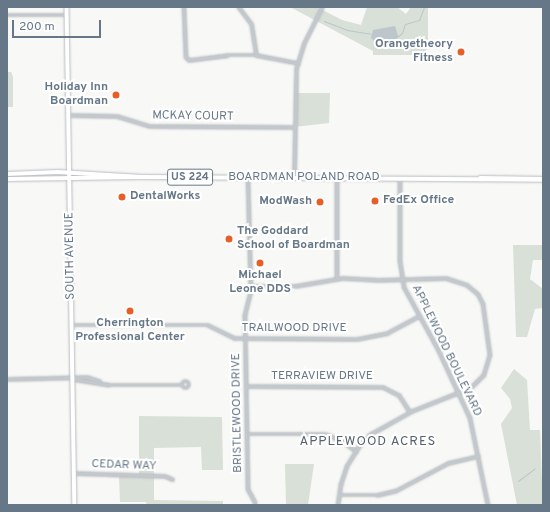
<!DOCTYPE html>
<style>
body{margin:0}
#map{position:relative;width:550px;height:512px;overflow:hidden;background:#f8f8f6;font-family:Overpass,sans-serif}
div>[style]{position:absolute}
.green>*{inset:0;background:#d9e0d7}
.water>*{inset:0;background:#bcc6cb}
.stream>*{height:1px;margin:-0.5px;padding:0 0.5px;transform-origin:0.5px;border-radius:0.5px;background:#bcc6cb}
.roads{filter:drop-shadow(0 0 1px #b8bdc2) drop-shadow(0 0 1px #b8bdc2)}
.minor>*{height:2.5px;margin:-1.25px;padding:0 1.25px;transform-origin:1.25px;border-radius:1.25px;background:#c3c8cc}
.minor>.ring{margin:-1.25px;padding:0;box-sizing:content-box;background:none;border:2.5px solid #c3c8cc;border-radius:50%}
.secondary>*{height:3.5px;margin:-1.75px;padding:0 1.75px;transform-origin:1.75px;border-radius:1.75px;background:#fff}
.primary>*{height:4px;margin:-2px;padding:0 2px;transform-origin:2px;border-radius:2px;background:#fff}
.dots>*{width:11px;height:11px;translate:-50% -50%;box-sizing:border-box;border:2px solid #fff;border-radius:50%}
span{translate:-50% -50%;white-space:nowrap;text-align:center;line-height:1.15;-webkit-text-stroke:4px #fff;paint-order:stroke}
.shield-label span{padding:1px 3px;background:#fff;border:1px solid;border-radius:3px;-webkit-text-stroke-width:0}
.shield-label{font-size:11px;color:#678;font-weight:700}
.poi-label{font-size:12px;color:#678;font-weight:700}
.right{translate:-100% -50%;text-align:right}
.left{translate:0 -50%;text-align:left}
.street-label{font-size:12px;color:#678}
.neighbourhood-label{font-size:13px;color:#55616c;letter-spacing:1px}
.frame{position:absolute;inset:0;border:8px solid #678;pointer-events:none}
.scale{position:absolute;left:12px;top:20px;width:89px;height:18px;box-sizing:border-box;border:2px solid #678;border-top:0;padding-left:5px;font-size:12px;line-height:14px;white-space:nowrap;color:#678;-webkit-text-stroke:3px #fff;paint-order:stroke}
</style>
<div id="map">
<div class="green">
<i style="clip-path:polygon(290px 7px,317px 7px,342px 20px,361px 25px,367px 7px,397px 7px,406px 14px,411px 7px,428px 7px,428px 55px,373px 55px,373px 51px)"></i>
<i style="clip-path:polygon(7px 72px,11px 72px,13px 77px,13px 107px,7px 107px)"></i>
<i style="clip-path:polygon(294px 93px,330px 93px,329px 123px,294px 127px)"></i>
<i style="clip-path:polygon(513px 245px,543px 245px,543px 260px,533px 260px,530px 279px,543px 289px,543px 308px,535px 309px,527px 337px,516px 337px)"></i>
<i style="clip-path:polygon(514px 369px,527px 380px,530px 430px,540px 430px,543px 505px,517px 505px,501px 424px,512px 408px,510px 399px,501px 388px)"></i>
<i style="clip-path:polygon(139px 416px,222px 417px,223px 470px,202px 470px,201px 447px,154px 448px,154px 500px,223px 501px,223px 505px,147px 505px,146px 502px,120px 502px,119px 476px,139px 476px)"></i>
<i style="clip-path:polygon(285px 464px,314px 464px,308px 505px,286px 505px)"></i>
</div>
<div class="water">
<i style="clip-path:polygon(395px 26px,398px 36px,392px 47px,383px 49px,371px 38px,373px 30px)"></i>
</div>
<div class="stream">
<i style="left:314px;top:7px;width:1px;rotate:45deg"></i>
<i style="left:324px;top:21px;width:25px;rotate:21deg"></i>
<i style="left:347px;top:30px;width:24px;rotate:9deg"></i>
<i style="left:397px;top:37px;width:6px;rotate:-39deg"></i>
<i style="left:402px;top:33px;width:9px;rotate:-72deg"></i>
<i style="left:405px;top:24px;width:15px;rotate:-16deg"></i>
<i style="left:419px;top:20px;width:14px;rotate:-69deg"></i>
<i style="left:518px;top:481px;width:21px;rotate:-37deg"></i>
</div>
<div class="roads">
<div class="minor">
<i style="left:184px;top:7px;width:50px;rotate:87.7deg"></i>
<i style="left:186px;top:57px;width:4px;rotate:45deg"></i>
<i style="left:189px;top:60px;width:38px;rotate:-7deg"></i>
<i style="left:227px;top:55px;width:29px"></i>
<i style="left:256px;top:55px;width:31px;rotate:-99deg"></i>
<i style="left:251px;top:24px;width:21px;rotate:-127deg"></i>
<i style="left:7px;top:15px;width:60px"></i>
<i style="left:256px;top:55px;width:43px;rotate:10.8deg"></i>
<i style="left:69px;top:115px;width:48px;rotate:1.2deg"></i>
<i style="left:117px;top:116px;width:34px;rotate:17deg"></i>
<i style="left:150px;top:126px;width:144px;rotate:0.4deg"></i>
<i style="left:248px;top:178px;width:113px;rotate:88.5deg"></i>
<i style="left:251px;top:291px;width:25px;rotate:104deg"></i>
<i style="left:245px;top:315px;width:174px;rotate:89deg"></i>
<i style="left:248px;top:489px;width:15px;rotate:62deg"></i>
<i style="left:294px;top:178px;width:109px;rotate:-88.9deg"></i>
<i style="left:296px;top:69px;width:27px;rotate:-73deg"></i>
<i style="left:304px;top:43px;width:40px;rotate:-63.4deg"></i>
<i style="left:337px;top:178px;width:100px;rotate:90deg"></i>
<i style="left:400px;top:179px;width:82px;rotate:90deg"></i>
<i style="left:400px;top:261px;width:26px;rotate:81deg"></i>
<i style="left:404px;top:287px;width:73px;rotate:61.3deg"></i>
<i style="left:439px;top:351px;width:74px;rotate:65.2deg"></i>
<i style="left:470px;top:418px;width:89px;rotate:78.3deg"></i>
<i style="left:251px;top:286px;width:44px"></i>
<i style="left:295px;top:286px;width:49px;rotate:-9.5deg"></i>
<i style="left:343px;top:278px;width:33px;rotate:3deg"></i>
<i style="left:376px;top:280px;width:70px;rotate:-1.6deg"></i>
<i style="left:446px;top:278px;width:22px;rotate:18deg"></i>
<i style="left:467px;top:285px;width:14px;rotate:39deg"></i>
<i style="left:478px;top:294px;width:11px;rotate:63deg"></i>
<i style="left:483px;top:304px;width:51px;rotate:82.2deg"></i>
<i style="left:490px;top:355px;width:21px;rotate:107deg"></i>
<i style="left:484px;top:375px;width:18px;rotate:135deg"></i>
<i style="left:471px;top:388px;width:62px;rotate:158.4deg"></i>
<i style="left:413px;top:411px;width:49px;rotate:150.8deg"></i>
<i style="left:370px;top:435px;width:16px;rotate:133deg"></i>
<i style="left:359px;top:447px;width:22px;rotate:122deg"></i>
<i style="left:347px;top:466px;width:19px;rotate:108deg"></i>
<i style="left:341px;top:484px;width:21px;rotate:98deg"></i>
<i style="left:72px;top:325px;width:136px"></i>
<i style="left:208px;top:325px;width:30px;rotate:26deg"></i>
<i style="left:235px;top:338px;width:122px;rotate:0.5deg"></i>
<i style="left:357px;top:339px;width:31px;rotate:-11deg"></i>
<i style="left:387px;top:333px;width:36px;rotate:-28deg"></i>
<i style="left:7px;top:379px;width:80px;rotate:-1.4deg"></i>
<i style="left:87px;top:377px;width:13px;rotate:18deg"></i>
<i style="left:73px;top:379px;width:36px;rotate:9deg"></i>
<i style="left:109px;top:385px;width:73px"></i>
<i class="ring" style="left:182px;top:381px;width:5.5px;height:5.5px"></i>
<i style="left:247px;top:386px;width:136px;rotate:0.4deg"></i>
<i style="left:383px;top:387px;width:18px;rotate:27deg"></i>
<i style="left:399px;top:395px;width:20px;rotate:57deg"></i>
<i style="left:247px;top:434px;width:78px"></i>
<i style="left:325px;top:434px;width:17px;rotate:21deg"></i>
<i style="left:341px;top:440px;width:19px;rotate:36deg"></i>
<i style="left:74px;top:473px;width:91px;rotate:1.9deg"></i>
<i style="left:165px;top:476px;width:8px;rotate:23deg"></i>
<i style="left:339px;top:495px;width:38px"></i>
<i style="left:377px;top:495px;width:18px;rotate:-13deg"></i>
<i style="left:395px;top:491px;width:60px;rotate:-27.8deg"></i>
<i style="left:448px;top:463px;width:31px;rotate:-13deg"></i>
</div>
<div class="secondary">
<i style="left:67px;top:7px;width:498px;rotate:89.1deg"></i>
</div>
<div class="primary">
<i style="left:7px;top:174px;width:51px;rotate:-2.2deg"></i>
<i style="left:58px;top:172px;width:84px;rotate:3.4deg"></i>
<i style="left:142px;top:177px;width:401px;rotate:0.4deg"></i>
<i style="left:480px;top:178px;width:63px;rotate:0.9deg"></i>
<i style="left:7px;top:179px;width:133px;rotate:-0.9deg"></i>
</div>
</div>
<div class="dots">
<i style="left:461px;top:52px;background:#e95e26"></i>
<i style="left:116px;top:95px;background:#e95e26"></i>
<i style="left:122px;top:197px;background:#e95e26"></i>
<i style="left:375px;top:201px;background:#e95e26"></i>
<i style="left:320px;top:202px;background:#e95e26"></i>
<i style="left:229px;top:239px;background:#e95e26"></i>
<i style="left:260px;top:263px;background:#e95e26"></i>
<i style="left:130px;top:311px;background:#e95e26"></i>
</div>
<div class="shield-label">
<span style="left:190px;top:177px">US 224</span>
</div>
<div class="poi-label">
<span class="right" style="left:453px;top:52px">Orangetheory<br>Fitness</span>
<span class="right" style="left:108px;top:95px">Holiday Inn<br>Boardman</span>
<span class="left" style="left:130px;top:197px">DentalWorks</span>
<span class="left" style="left:383px;top:201px">FedEx Office</span>
<span class="right" style="left:312px;top:202px">ModWash</span>
<span class="left" style="left:237px;top:239px">The Goddard<br>School of Boardman</span>
<span style="left:260px;top:283px">Michael<br>Leone DDS</span>
<span style="left:130px;top:331px">Cherrington<br>Professional Center</span>
</div>
<div class="street-label">
<span style="left:193px;top:117px;rotate:1deg">MCKAY COURT</span>
<span style="left:304px;top:178px">BOARDMAN POLAND ROAD</span>
<span style="left:71px;top:256px;rotate:-91deg">SOUTH AVENUE</span>
<span style="left:294px;top:329px">TRAILWOOD DRIVE</span>
<span style="left:446px;top:351px;rotate:64deg">APPLEWOOD BOULEVARD</span>
<span style="left:322px;top:377px">TERRAVIEW DRIVE</span>
<span style="left:238px;top:413px;rotate:-91deg">BRISTLEWOOD DRIVE</span>
<span style="left:124px;top:466px;rotate:2deg">CEDAR WAY</span>
</div>
<div class="neighbourhood-label">
<span style="left:368px;top:442px">APPLEWOOD ACRES</span>
</div>
<div class="frame"></div>
<div class="scale">200 m</div>
</div>
